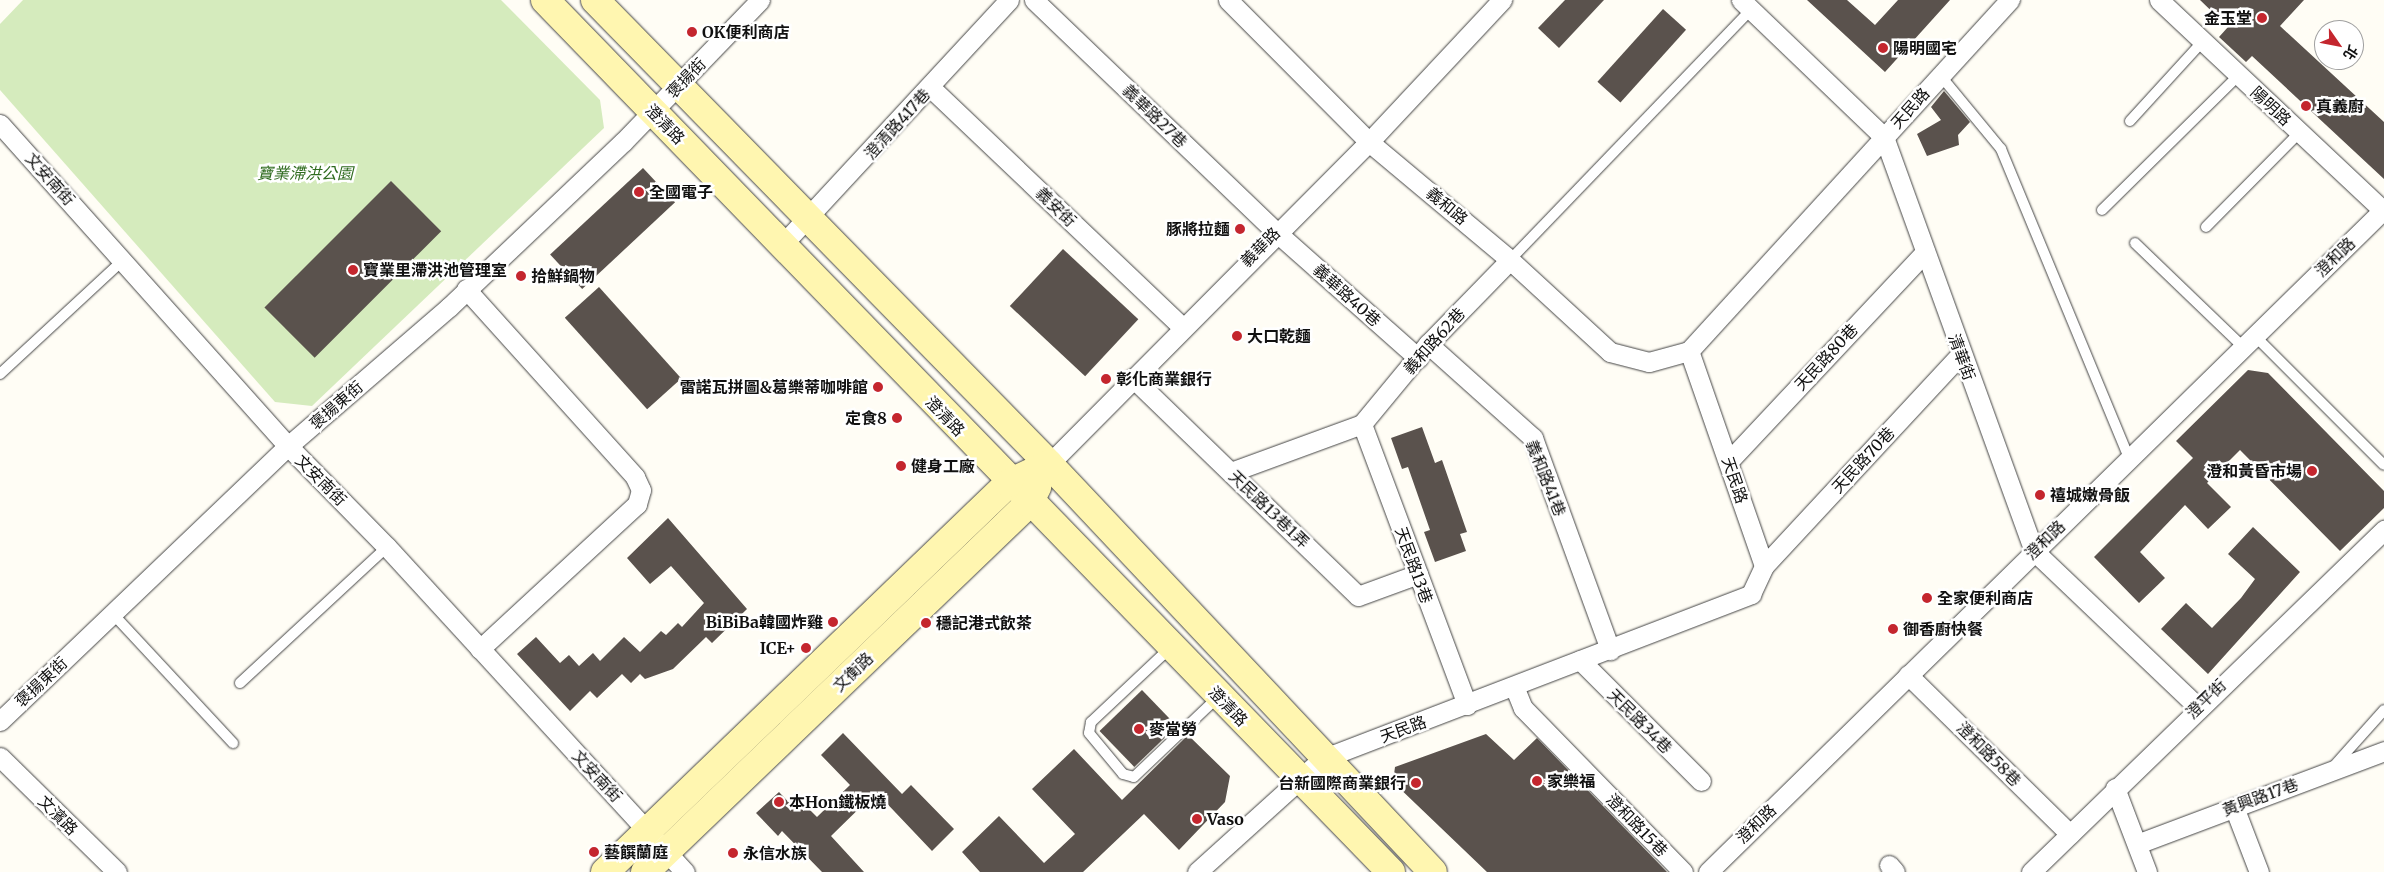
<!DOCTYPE html>
<meta charset="utf-8">
<style>
body{margin:0}
#map{position:relative;width:2384px;height:872px;overflow:hidden;background:#fffdf5;font-family:Merriweather,"Noto Sans TC",serif}
div>[style]{position:absolute}
.green>*{inset:0;background:#d5ebbd}
.building>*{inset:0;background:#5a524d;transform-origin:0 0}
.roads{filter:drop-shadow(0 0 1px #444) drop-shadow(0 0 1px #444)}
.lane>*{height:10px;margin:-5px;padding:0 5px;transform-origin:5px;border-radius:5px;background:#fff}
.street>*{height:19px;margin:-9.5px;padding:0 9.5px;transform-origin:9.5px;border-radius:9.5px;background:#fff}
.secondary>*{height:28px;margin:-14px;padding:0 14px;transform-origin:14px;border-radius:14px;background:#fff6b0}
.dots>*{width:14px;height:14px;translate:-50% -50%;box-sizing:border-box;border:2px solid #fff;border-radius:50%}
span{translate:-50% -50%;white-space:nowrap;text-align:center;line-height:1.15;-webkit-text-stroke:5px #fff;paint-order:stroke}
.poi-label{font-size:16px;color:#111;font-weight:700}
.right{translate:-100% -50%;text-align:right}
.left{translate:0 -50%;text-align:left}
.street-label{font-size:16px;color:#111}
.park-label{font-size:16px;color:#2f6b1f;font-style:italic}
.north{position:absolute;left:2314px;top:20px;width:50px;height:50px;box-sizing:border-box;background:#fff;border:1px solid #a0a0a0;border-radius:50%;rotate:123deg;font-size:14px;font-weight:700;line-height:20px;text-align:center;color:#111}
.north::after{content:'';display:block;margin:auto;width:18px;height:22px;background:#c4262e;clip-path:polygon(50% 0,100% 100%,50% 72%,0 100%)}
</style>
<div id="map">
<div class="green">
<i style="clip-path:polygon(23px 0,501px 0,600px 100px,604px 128px,312px 406px,275px 402px,0 90px,0 24px)"></i>
</div>
<div class="building">
<i style="clip-path:polygon(1565px 0,1604px 0,1559px 48px,1538px 28px)"></i>
<i style="clip-path:polygon(1807px 0,1847px 0,1875px 25px,1898px 0,1950px 0,1885px 72px)"></i>
<i style="clip-path:polygon(2200px 0,2304px 0,2280px 26px,2384px 122px,2384px 179px,2252px 56px,2246px 62px,2219px 37px,2228px 27px)"></i>
<i style="left:1663px;top:9px;width:31px;height:98px;rotate:42deg"></i>
<i style="clip-path:polygon(1944px 91px,1970px 122px,1958px 135px,1959px 145px,1927px 156px,1917px 134px,1941px 120px,1931px 107px)"></i>
<i style="left:643px;top:168px;width:47px;height:127px;rotate:47deg"></i>
<i style="left:391px;top:181px;width:71px;height:179px;rotate:45deg"></i>
<i style="left:1063px;top:249px;width:103px;height:78px;rotate:43deg"></i>
<i style="left:599px;top:287px;width:123px;height:46px;rotate:48deg"></i>
<i style="clip-path:polygon(2248px 370px,2268px 373px,2384px 491px,2384px 508px,2340px 551px,2240px 450px,2207px 483px,2231px 507px,2208px 529px,2185px 505px,2140px 552px,2165px 578px,2139px 603px,2094px 557px,2193px 458px,2176px 441px)"></i>
<i style="clip-path:polygon(1422px 427px,1435px 463px,1442px 460px,1467px 532px,1460px 534px,1466px 551px,1435px 562px,1424px 532px,1430px 530px,1408px 467px,1402px 469px,1391px 438px)"></i>
<i style="clip-path:polygon(668px 518px,747px 609px,712px 643px,706px 637px,673px 669px,645px 679px,640px 674px,631px 683px,622px 674px,597px 698px,590px 691px,570px 711px,517px 654px,536px 637px,560px 663px,569px 655px,579px 666px,593px 653px,600px 661px,624px 637px,640px 652px,661px 631px,666px 635px,678px 623px,682px 627px,704px 603px,671px 566px,650px 584px,627px 558px)"></i>
<i style="clip-path:polygon(2253px 527px,2300px 572px,2208px 674px,2161px 629px,2186px 603px,2212px 628px,2241px 598px,2255px 579px,2228px 554px)"></i>
<i style="left:1142px;top:690px;width:50px;height:59px;rotate:46deg"></i>
<i style="clip-path:polygon(843px 733px,902px 794px,911px 785px,954px 829px,932px 851px,876px 792px,831px 836px,864px 872px,822px 872px,782px 831px,778px 836px,756px 813px,779px 792px,797px 811px,804px 804px,817px 817px,850px 785px,821px 755px)"></i>
<i style="clip-path:polygon(1486px 734px,1514px 760px,1537px 738px,1667px 872px,1487px 872px,1393px 782px,1395px 767px)"></i>
<i style="clip-path:polygon(1188px 735px,1230px 776px,1225px 802px,1179px 850px,1144px 814px,1083px 872px,980px 872px,962px 852px,999px 816px,1044px 863px,1075px 834px,1032px 789px,1074px 749px,1122px 800px)"></i>
</div>
<div class="roads">
<div class="lane">
<i style="left:1940px;top:75px;width:96px;rotate:50.5deg"></i>
<i style="left:2001px;top:149px;width:334px;rotate:67.5deg"></i>
<i style="left:2130px;top:121px;width:108px;rotate:-47.6deg"></i>
<i style="left:2102px;top:210px;width:192px;rotate:-44.6deg"></i>
<i style="left:2206px;top:227px;width:134px;rotate:-45.3deg"></i>
<i style="left:2135px;top:243px;width:150px;rotate:43.9deg"></i>
<i style="left:1510px;top:260px;width:347px;rotate:-46.1deg"></i>
<i style="left:2255px;top:336px;width:182px;rotate:45deg"></i>
<i style="left:0;top:374px;width:168px;rotate:-42.8deg"></i>
<i style="left:114px;top:615px;width:175px;rotate:47.1deg"></i>
<i style="left:1171px;top:647px;width:110px;rotate:136.8deg"></i>
<i style="left:1091px;top:722px;width:11px;rotate:100deg"></i>
<i style="left:1089px;top:733px;width:53px;rotate:50.3deg"></i>
<i style="left:1123px;top:774px;width:11px;rotate:15deg"></i>
<i style="left:1134px;top:777px;width:116px;rotate:-43.6deg"></i>
<i style="left:240px;top:683px;width:200px;rotate:-42.8deg"></i>
<i style="left:2334px;top:766px;width:75px;rotate:-48.2deg"></i>
</div>
<div class="street">
<i style="left:1034px;top:0;width:335px;rotate:43.8deg"></i>
<i style="left:1276px;top:232px;width:190px;rotate:41.6deg"></i>
<i style="left:1228px;top:0;width:200px;rotate:45.2deg"></i>
<i style="left:1369px;top:142px;width:184px;rotate:39.9deg"></i>
<i style="left:1510px;top:260px;width:136px;rotate:42.6deg"></i>
<i style="left:1610px;top:352px;width:40px;rotate:14.4deg"></i>
<i style="left:1649px;top:362px;width:41px;rotate:-15.4deg"></i>
<i style="left:1741px;top:0;width:198px;rotate:43.8deg"></i>
<i style="left:1884px;top:137px;width:440px;rotate:70.1deg"></i>
<i style="left:2034px;top:551px;width:226px;rotate:43.6deg"></i>
<i style="left:2159px;top:0;width:308px;rotate:43.2deg"></i>
<i style="left:930px;top:87px;width:348px;rotate:43.6deg"></i>
<i style="left:0;top:124px;width:432px;rotate:48.2deg"></i>
<i style="left:288px;top:446px;width:141px;rotate:45.6deg"></i>
<i style="left:387px;top:547px;width:441px;rotate:47.5deg"></i>
<i style="left:782px;top:245px;width:334px;rotate:-47.2deg"></i>
<i style="left:466px;top:289px;width:253px;rotate:48deg"></i>
<i style="left:635px;top:477px;width:14px;rotate:65deg"></i>
<i style="left:641px;top:490px;width:15px;rotate:106deg"></i>
<i style="left:637px;top:504px;width:214px;rotate:137.3deg"></i>
<i style="left:1428px;top:344px;width:141px;rotate:41.8deg"></i>
<i style="left:1533px;top:438px;width:226px;rotate:70deg"></i>
<i style="left:1133px;top:378px;width:313px;rotate:44.1deg"></i>
<i style="left:1358px;top:596px;width:64px;rotate:-20.1deg"></i>
<i style="left:1362px;top:424px;width:300px;rotate:69.5deg"></i>
<i style="left:1728px;top:462px;width:288px;rotate:-46.8deg"></i>
<i style="left:1049px;top:464px;width:454px;rotate:-45.2deg"></i>
<i style="left:1369px;top:142px;width:195px;rotate:-46.9deg"></i>
<i style="left:1231px;top:472px;width:140px;rotate:-20.1deg"></i>
<i style="left:1362px;top:424px;width:104px;rotate:-50.5deg"></i>
<i style="left:1428px;top:344px;width:117px;rotate:-45.7deg"></i>
<i style="left:1764px;top:566px;width:289px;rotate:-47.1deg"></i>
<i style="left:1580px;top:660px;width:171px;rotate:45deg"></i>
<i style="left:1908px;top:675px;width:227px;rotate:44.5deg"></i>
<i style="left:1514px;top:686px;width:24px;rotate:68deg"></i>
<i style="left:1523px;top:708px;width:229px;rotate:45.7deg"></i>
<i style="left:0;top:721px;width:398px;rotate:-43.7deg"></i>
<i style="left:288px;top:446px;width:213px;rotate:-40.8deg"></i>
<i style="left:449px;top:307px;width:240px;rotate:-43.5deg"></i>
<i style="left:623px;top:142px;width:197px;rotate:-46deg"></i>
<i style="left:0;top:757px;width:164px;rotate:44.5deg"></i>
<i style="left:2115px;top:788px;width:90px;rotate:69.1deg"></i>
<i style="left:2234px;top:807px;width:70px;rotate:69deg"></i>
<i style="left:2137px;top:844px;width:264px;rotate:-20.6deg"></i>
<i style="left:1889px;top:865px;width:9px;rotate:49deg"></i>
<i style="left:1197px;top:872px;width:169px;rotate:-42.1deg"></i>
<i style="left:1322px;top:759px;width:460px;rotate:-21deg"></i>
<i style="left:1751px;top:594px;width:31px;rotate:-65deg"></i>
<i style="left:1764px;top:566px;width:228px;rotate:-109.2deg"></i>
<i style="left:1689px;top:351px;width:476px;rotate:-47.6deg"></i>
<i style="left:1708px;top:872px;width:947px;rotate:-44.44deg"></i>
<i style="left:2031px;top:872px;width:492px;rotate:-44.1deg"></i>
</div>
<div class="secondary">
<i style="left:545px;top:0;width:1215px;rotate:45.87deg"></i>
<i style="left:595px;top:0;width:649px;rotate:45.62deg"></i>
<i style="left:1049px;top:464px;width:560px;rotate:46.74deg"></i>
<i style="left:605px;top:872px;width:561px;rotate:-43.92deg"></i>
<i style="left:1009px;top:483px;width:44px;rotate:-25.4deg"></i>
<i style="left:645px;top:872px;width:533px;rotate:-43.86deg"></i>
<i style="left:1029px;top:503px;width:18px;rotate:-63deg"></i>
</div>
</div>
<div class="dots">
<i style="left:2262px;top:18px;background:#c4262e"></i>
<i style="left:692px;top:32px;background:#c4262e"></i>
<i style="left:1883px;top:48px;background:#c4262e"></i>
<i style="left:2306px;top:106px;background:#c4262e"></i>
<i style="left:639px;top:192px;background:#c4262e"></i>
<i style="left:1240px;top:229px;background:#c4262e"></i>
<i style="left:353px;top:270px;background:#c4262e"></i>
<i style="left:521px;top:276px;background:#c4262e"></i>
<i style="left:1237px;top:336px;background:#c4262e"></i>
<i style="left:1106px;top:379px;background:#c4262e"></i>
<i style="left:878px;top:387px;background:#c4262e"></i>
<i style="left:897px;top:418px;background:#c4262e"></i>
<i style="left:901px;top:466px;background:#c4262e"></i>
<i style="left:2312px;top:471px;background:#c4262e"></i>
<i style="left:2040px;top:495px;background:#c4262e"></i>
<i style="left:1927px;top:598px;background:#c4262e"></i>
<i style="left:833px;top:622px;background:#c4262e"></i>
<i style="left:926px;top:623px;background:#c4262e"></i>
<i style="left:1893px;top:629px;background:#c4262e"></i>
<i style="left:806px;top:648px;background:#c4262e"></i>
<i style="left:1139px;top:729px;background:#c4262e"></i>
<i style="left:1537px;top:781px;background:#c4262e"></i>
<i style="left:1416px;top:783px;background:#c4262e"></i>
<i style="left:779px;top:802px;background:#c4262e"></i>
<i style="left:1197px;top:819px;background:#c4262e"></i>
<i style="left:594px;top:852px;background:#c4262e"></i>
<i style="left:733px;top:853px;background:#c4262e"></i>
</div>
<div class="poi-label">
<span class="right" style="left:2252px;top:18px">金玉堂</span>
<span class="left" style="left:702px;top:32px">OK便利商店</span>
<span class="left" style="left:1893px;top:48px">陽明國宅</span>
<span class="left" style="left:2316px;top:106px">真義廚</span>
<span class="left" style="left:649px;top:192px">全國電子</span>
<span class="right" style="left:1230px;top:229px">豚將拉麵</span>
<span class="left" style="left:363px;top:270px">寶業里滯洪池管理室</span>
<span class="left" style="left:531px;top:276px">拾鮮鍋物</span>
<span class="left" style="left:1247px;top:336px">大口乾麵</span>
<span class="left" style="left:1116px;top:379px">彰化商業銀行</span>
<span class="right" style="left:868px;top:387px">雷諾瓦拼圖&amp;葛樂蒂咖啡館</span>
<span class="right" style="left:887px;top:418px">定食8</span>
<span class="left" style="left:911px;top:466px">健身工廠</span>
<span class="right" style="left:2302px;top:471px">澄和黃昏市場</span>
<span class="left" style="left:2050px;top:495px">禧城嫩骨飯</span>
<span class="left" style="left:1937px;top:598px">全家便利商店</span>
<span class="right" style="left:823px;top:622px">BiBiBa韓國炸雞</span>
<span class="left" style="left:936px;top:623px">穩記港式飲茶</span>
<span class="left" style="left:1903px;top:629px">御香廚快餐</span>
<span class="right" style="left:796px;top:648px">ICE+</span>
<span class="left" style="left:1149px;top:729px">麥當勞</span>
<span class="left" style="left:1547px;top:781px">家樂福</span>
<span class="right" style="left:1406px;top:783px">台新國際商業銀行</span>
<span class="left" style="left:789px;top:802px">本Hon鐵板燒</span>
<span class="left" style="left:1207px;top:819px">Vaso</span>
<span class="left" style="left:604px;top:852px">藝饌蘭庭</span>
<span class="left" style="left:743px;top:853px">永信水族</span>
</div>
<div class="street-label">
<span style="left:686px;top:78px;rotate:-46deg">褒揚街</span>
<span style="left:2271px;top:106px;rotate:43deg">陽明路</span>
<span style="left:1910px;top:108px;rotate:-48deg">天民路</span>
<span style="left:1155px;top:116px;rotate:44deg">義華路27巷</span>
<span style="left:665px;top:124px;rotate:46deg">澄清路</span>
<span style="left:897px;top:124px;rotate:-48deg">澄清路417巷</span>
<span style="left:50px;top:179px;rotate:48deg">文安南街</span>
<span style="left:1447px;top:206px;rotate:40deg">義和路</span>
<span style="left:1056px;top:207px;rotate:44deg">義安街</span>
<span style="left:1260px;top:247px;rotate:-45deg">義華路</span>
<span style="left:2335px;top:257px;rotate:-44deg">澄和路</span>
<span style="left:1347px;top:295px;rotate:42deg">義華路40巷</span>
<span style="left:1434px;top:341px;rotate:-48deg">義和路62巷</span>
<span style="left:1826px;top:357px;rotate:-47deg">天民路80巷</span>
<span style="left:1962px;top:357px;rotate:70deg">清華街</span>
<span style="left:336px;top:405px;rotate:-41deg">褒揚東街</span>
<span style="left:945px;top:416px;rotate:46deg">澄清路</span>
<span style="left:1863px;top:460px;rotate:-47deg">天民路70巷</span>
<span style="left:1546px;top:478px;rotate:68deg">義和路41巷</span>
<span style="left:321px;top:480px;rotate:45deg">文安南街</span>
<span style="left:1735px;top:480px;rotate:71deg">天民路</span>
<span style="left:1269px;top:509px;rotate:44deg">天民路13巷1弄</span>
<span style="left:2045px;top:540px;rotate:-44deg">澄和路</span>
<span style="left:1414px;top:565px;rotate:70deg">天民路13巷</span>
<span style="left:853px;top:672px;rotate:-44deg">文衡路</span>
<span style="left:41px;top:682px;rotate:-43deg">褒揚東街</span>
<span style="left:2206px;top:699px;rotate:-44deg">澄平街</span>
<span style="left:1228px;top:706px;rotate:46deg">澄清路</span>
<span style="left:1640px;top:721px;rotate:45deg">天民路34巷</span>
<span style="left:1403px;top:729px;rotate:-20deg">天民路</span>
<span style="left:1989px;top:754px;rotate:45deg">澄和路58巷</span>
<span style="left:597px;top:776px;rotate:47deg">文安南街</span>
<span style="left:2260px;top:797px;rotate:-20deg">黃興路17巷</span>
<span style="left:58px;top:815px;rotate:45deg">文濱路</span>
<span style="left:1756px;top:824px;rotate:-44deg">澄和路</span>
<span style="left:1637px;top:825px;rotate:46deg">澄和路15巷</span>
</div>
<div class="park-label">
<span style="left:305px;top:173px">寶業滯洪公園</span>
</div>
<div class="north">北</div>
</div>
